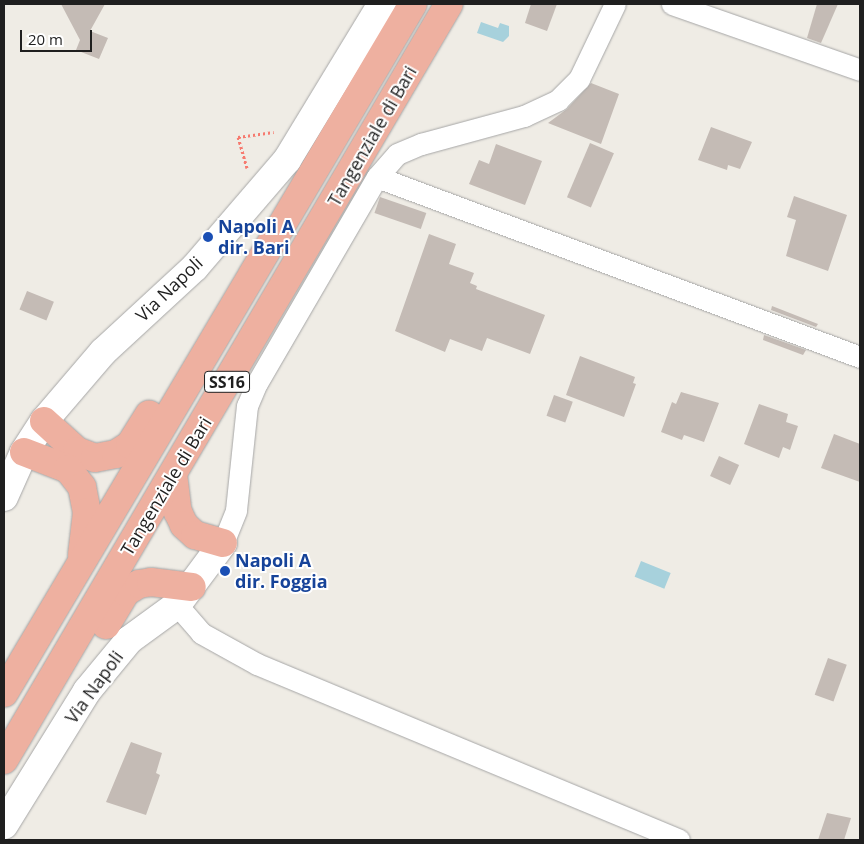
<!DOCTYPE html>
<style>
body{margin:0}
#map{position:relative;width:864px;height:844px;overflow:hidden;background:#efece5;font-family:"Open Sans",sans-serif}
div>[style]{position:absolute}
.water>*{inset:0;background:#a7d1dc;transform-origin:0 0}
.building>*{inset:0;background:#c4bbb5;transform-origin:0 0}
.path>*{height:3px;margin-top:-1.5px;transform-origin:0;background:repeating-linear-gradient(90deg,#f67a6f 0 2.5px,transparent 0 5px)}
.roads{filter:drop-shadow(0 0 1px #a6a6a6) drop-shadow(0 0 1px #a6a6a6)}
.minor>*{height:21px;margin:-10.5px;padding:0 10.5px;transform-origin:10.5px;border-radius:10.5px;background:#fff}
.tertiary>*{height:28px;margin:-14px;padding:0 14px;transform-origin:14px;border-radius:14px;background:#fff}
.trunk>*{height:28px;margin:-14px;padding:0 14px;transform-origin:14px;border-radius:14px;background:#eeb0a0}
.dots>*{width:14px;height:14px;translate:-50% -50%;box-sizing:border-box;border:2px solid #fff;border-radius:50%}
span{translate:-50% -50%;white-space:nowrap;text-align:center;line-height:1.15;-webkit-text-stroke:4px #fff;paint-order:stroke}
.shield-label span{padding:1px 4px;background:#fff;border:1px solid;border-radius:4px;-webkit-text-stroke-width:0}
.shield-label{font-size:16px;color:#1f1f1f;font-weight:700}
.street-label{font-size:18px;color:#1f1f1f}
.transit-label{font-size:18px;color:#164399;font-weight:700}
.left{translate:0 -50%;text-align:left}
.frame{position:absolute;inset:0;border:5px solid #1f1f1f;pointer-events:none}
.scale{position:absolute;left:20px;top:30px;width:72px;height:22px;box-sizing:border-box;border:2px solid #1f1f1f;border-top:0;padding-left:6px;font-size:15px;line-height:18px;white-space:nowrap;color:#1f1f1f;-webkit-text-stroke:4px #fff;paint-order:stroke}
</style>
<div id="map">
<div class="water">
<i style="clip-path:polygon(481px 22px,498px 28px,500px 23px,509px 26px,509px 36px,503px 42px,477px 33px)"></i>
<i style="left:641px;top:561px;width:32px;height:17px;rotate:22deg"></i>
</div>
<div class="building">
<i style="clip-path:polygon(61px 4px,105px 4px,90px 31px,108px 38px,99px 59px,76px 50px,80px 40px)"></i>
<i style="clip-path:polygon(531px 4px,557px 4px,547px 31px,525px 23px)"></i>
<i style="clip-path:polygon(817px 4px,838px 4px,821px 43px,807px 38px)"></i>
<i style="clip-path:polygon(591px 83px,619px 94px,601px 144px,548px 123px,567px 109px)"></i>
<i style="clip-path:polygon(711px 127px,752px 142px,740px 169px,728px 165px,727px 170px,698px 160px)"></i>
<i style="left:590px;top:143px;width:26px;height:59px;rotate:23deg"></i>
<i style="clip-path:polygon(496px 144px,542px 161px,525px 205px,469px 184px,479px 160px,489px 164px)"></i>
<i style="clip-path:polygon(794px 196px,847px 215px,828px 271px,786px 256px,796px 220px,787px 217px)"></i>
<i style="left:380px;top:197px;width:49px;height:17px;rotate:19deg"></i>
<i style="clip-path:polygon(429px 234px,456px 244px,449px 264px,474px 273px,470px 283px,477px 286px,476px 289px,545px 315px,530px 354px,487px 338px,482px 351px,450px 339px,445px 352px,395px 331px)"></i>
<i style="left:27px;top:291px;width:29px;height:20px;rotate:22deg"></i>
<i style="clip-path:polygon(772px 306px,818px 324px,816px 327px,771px 310px)"></i>
<i style="clip-path:polygon(764px 335px,806px 350px,803px 355px,763px 340px)"></i>
<i style="clip-path:polygon(580px 356px,635px 377px,633px 383px,636px 384px,624px 417px,566px 395px)"></i>
<i style="clip-path:polygon(681px 392px,719px 403px,704px 442px,684px 435px,682px 440px,661px 432px,672px 402px,676px 404px)"></i>
<i style="left:554px;top:395px;width:20px;height:22px;rotate:20deg"></i>
<i style="clip-path:polygon(759px 404px,788px 414px,786px 422px,798px 426px,790px 450px,783px 447px,779px 458px,744px 444px)"></i>
<i style="clip-path:polygon(834px 434px,860px 444px,860px 482px,821px 468px)"></i>
<i style="left:719px;top:456px;width:22px;height:22px;rotate:24deg"></i>
<i style="left:828px;top:658px;width:20px;height:39px;rotate:20deg"></i>
<i style="clip-path:polygon(131px 742px,162px 753px,156px 773px,160px 775px,146px 815px,106px 802px)"></i>
<i style="clip-path:polygon(827px 813px,851px 818px,844px 840px,818px 840px)"></i>
</div>
<div class="path">
<i style="left:247px;top:168px;width:32px;rotate:-106deg"></i>
<i style="left:238px;top:137px;width:36px;rotate:-8deg"></i>
</div>
<div class="roads">
<div class="minor">
<i style="left:672px;top:4px;width:199px;rotate:19.3deg"></i>
<i style="left:377px;top:177px;width:515px;rotate:20.44deg"></i>
<i style="left:223px;top:543px;width:35px;rotate:-68deg"></i>
<i style="left:236px;top:510px;width:105px;rotate:-84deg"></i>
<i style="left:247px;top:406px;width:25px;rotate:-67deg"></i>
<i style="left:257px;top:383px;width:238px;rotate:-59.8deg"></i>
<i style="left:377px;top:177px;width:30px;rotate:-49deg"></i>
<i style="left:397px;top:154px;width:26px;rotate:-23deg"></i>
<i style="left:421px;top:144px;width:107px;rotate:-15.2deg"></i>
<i style="left:524px;top:116px;width:38px;rotate:-25deg"></i>
<i style="left:558px;top:100px;width:30px;rotate:-45deg"></i>
<i style="left:579px;top:79px;width:83px;rotate:-64.4deg"></i>
<i style="left:177px;top:605px;width:37px;rotate:49deg"></i>
<i style="left:201px;top:633px;width:64px;rotate:29deg"></i>
<i style="left:257px;top:664px;width:457px;rotate:22.6deg"></i>
</div>
<div class="tertiary">
<i style="left:4px;top:497px;width:49px;rotate:-66deg"></i>
<i style="left:24px;top:452px;width:37px;rotate:-57deg"></i>
<i style="left:44px;top:421px;width:91px;rotate:-49.5deg"></i>
<i style="left:103px;top:352px;width:125px;rotate:-42.7deg"></i>
<i style="left:195px;top:267px;width:141px;rotate:-49.3deg"></i>
<i style="left:287px;top:160px;width:183px;rotate:-58.7deg"></i>
<i style="left:4px;top:825px;width:158px;rotate:-58.2deg"></i>
<i style="left:87px;top:691px;width:66px;rotate:-50.5deg"></i>
<i style="left:129px;top:640px;width:59px;rotate:-36.1deg"></i>
<i style="left:177px;top:605px;width:77px;rotate:-53.4deg"></i>
</div>
<div class="trunk">
<i style="left:44px;top:421px;width:45px;rotate:42.3deg"></i>
<i style="left:77px;top:451px;width:19px;rotate:21deg"></i>
<i style="left:95px;top:458px;width:21px;rotate:-11deg"></i>
<i style="left:116px;top:454px;width:17px;rotate:-33deg"></i>
<i style="left:130px;top:445px;width:36px;rotate:-58deg"></i>
<i style="left:24px;top:452px;width:47px;rotate:21.1deg"></i>
<i style="left:68px;top:469px;width:23px;rotate:52deg"></i>
<i style="left:82px;top:487px;width:25px;rotate:79deg"></i>
<i style="left:87px;top:512px;width:43px;rotate:96.6deg"></i>
<i style="left:173px;top:474px;width:38px;rotate:83deg"></i>
<i style="left:178px;top:512px;width:14px;rotate:65deg"></i>
<i style="left:184px;top:525px;width:15px;rotate:42deg"></i>
<i style="left:195px;top:535px;width:29px;rotate:16deg"></i>
<i style="left:106px;top:625px;width:39px;rotate:-59deg"></i>
<i style="left:126px;top:592px;width:15px;rotate:-32deg"></i>
<i style="left:139px;top:584px;width:12px;rotate:-9deg"></i>
<i style="left:151px;top:582px;width:41px;rotate:7deg"></i>
<i style="left:4px;top:693px;width:801px;rotate:-59.31deg"></i>
<i style="left:4px;top:760px;width:877px;rotate:-59.52deg"></i>
</div>
</div>
<div class="dots">
<i style="left:208px;top:237px;background:#1a4fb4"></i>
<i style="left:225px;top:571px;background:#1a4fb4"></i>
</div>
<div class="shield-label">
<span style="left:227px;top:382px">SS16</span>
</div>
<div class="street-label">
<span style="left:372px;top:136px;rotate:-60deg">Tangenziale di Bari</span>
<span style="left:169px;top:289px;rotate:-44deg">Via Napoli</span>
<span style="left:166px;top:486px;rotate:-59deg">Tangenziale di Bari</span>
<span style="left:94px;top:687px;rotate:-54deg">Via Napoli</span>
</div>
<div class="transit-label">
<span class="left" style="left:218px;top:237px">Napoli A<br>dir. Bari</span>
<span class="left" style="left:235px;top:571px">Napoli A<br>dir. Foggia</span>
</div>
<div class="frame"></div>
<div class="scale">20 m</div>
</div>
